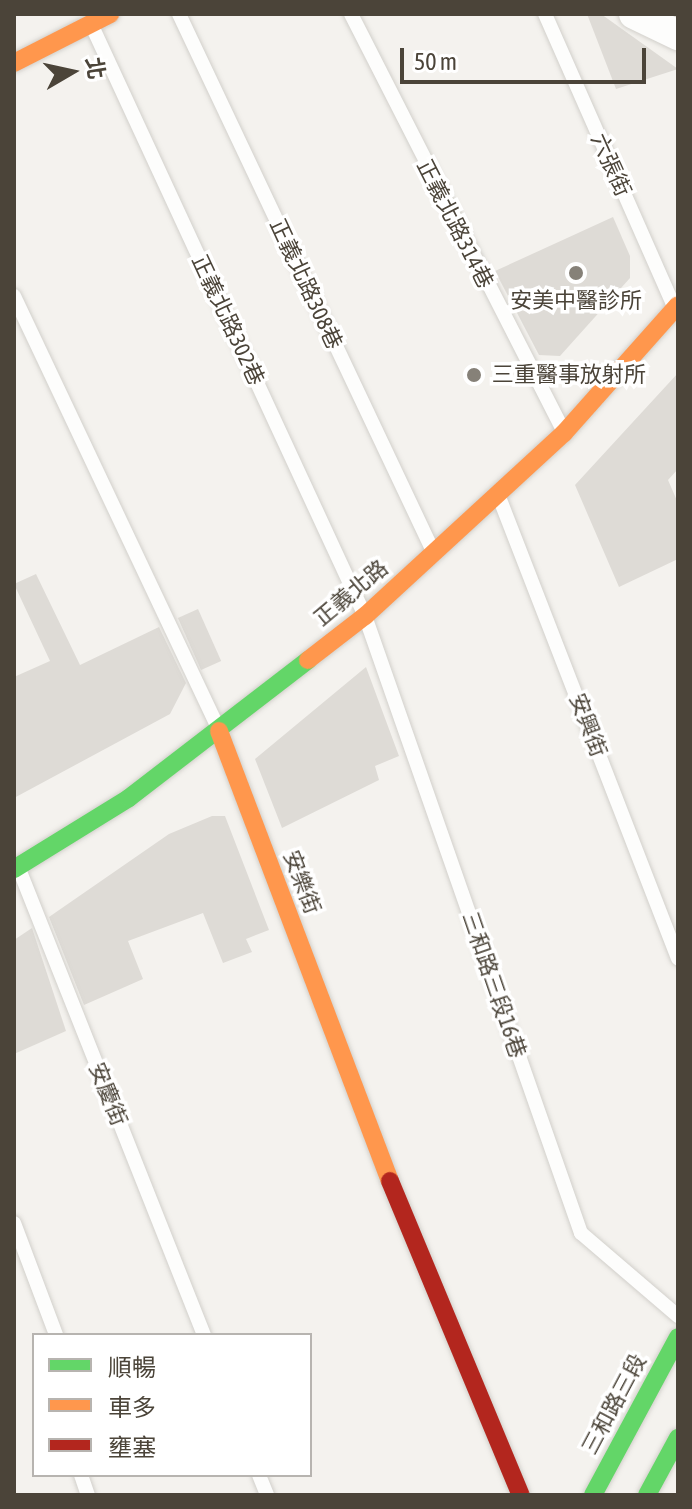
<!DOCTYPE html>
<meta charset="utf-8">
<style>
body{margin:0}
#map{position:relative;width:692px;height:1509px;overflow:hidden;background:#f4f2ee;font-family:"Asap Condensed","Noto Sans TC",sans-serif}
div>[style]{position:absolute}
.building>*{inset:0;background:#dedbd6;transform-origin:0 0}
.roads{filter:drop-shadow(0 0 2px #d2d0cb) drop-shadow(0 0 2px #d2d0cb)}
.lane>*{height:14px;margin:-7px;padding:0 7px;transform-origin:7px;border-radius:7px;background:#fdfdfc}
.street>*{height:30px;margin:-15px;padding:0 15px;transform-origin:15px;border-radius:15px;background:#fdfdfc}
.fast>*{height:18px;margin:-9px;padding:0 9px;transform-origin:9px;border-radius:9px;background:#63d668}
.slow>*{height:18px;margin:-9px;padding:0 9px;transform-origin:9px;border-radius:9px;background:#ff974d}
.jam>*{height:18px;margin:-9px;padding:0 9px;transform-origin:9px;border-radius:9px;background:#b3261e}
.dots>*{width:22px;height:22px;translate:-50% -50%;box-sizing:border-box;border:4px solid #fff;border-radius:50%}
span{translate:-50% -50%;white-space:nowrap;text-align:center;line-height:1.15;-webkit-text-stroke:7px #fff;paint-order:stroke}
.street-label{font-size:22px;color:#4b4439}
.poi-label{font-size:22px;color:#4b4439}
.left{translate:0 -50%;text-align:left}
.frame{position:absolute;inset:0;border:16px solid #4b4439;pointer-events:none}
.legend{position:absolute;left:32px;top:1333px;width:280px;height:144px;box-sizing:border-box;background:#fff;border:2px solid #b7b4b0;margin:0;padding:10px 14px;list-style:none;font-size:24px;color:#4b4439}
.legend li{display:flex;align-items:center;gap:16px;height:40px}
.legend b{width:40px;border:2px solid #b7b4b0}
.north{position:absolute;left:32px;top:32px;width:80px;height:80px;-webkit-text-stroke:6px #fff;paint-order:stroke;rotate:81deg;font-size:22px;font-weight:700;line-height:32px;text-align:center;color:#4b4439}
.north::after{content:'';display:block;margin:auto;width:28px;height:36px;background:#4b4439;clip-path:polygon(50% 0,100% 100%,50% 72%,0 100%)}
.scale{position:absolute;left:400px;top:48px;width:246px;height:36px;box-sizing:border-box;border:4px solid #4b4439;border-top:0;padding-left:10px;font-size:24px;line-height:28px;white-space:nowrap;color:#4b4439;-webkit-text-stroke:6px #fff;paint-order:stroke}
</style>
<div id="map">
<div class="building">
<i style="clip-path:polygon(587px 14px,601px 14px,678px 69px,616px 89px)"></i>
<i style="clip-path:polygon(613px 217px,630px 256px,630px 278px,560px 356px,539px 355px,495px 271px)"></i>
<i style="clip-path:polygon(678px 373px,678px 469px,668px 480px,678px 503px,678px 559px,619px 587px,575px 485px)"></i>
<i style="clip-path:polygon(36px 574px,80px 665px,159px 627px,186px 683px,170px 714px,14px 798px,14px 677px,50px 661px,14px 584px)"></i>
<i style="left:198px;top:609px;width:57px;height:22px;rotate:66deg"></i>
<i style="clip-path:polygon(366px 667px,399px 756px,375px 766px,379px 780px,282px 828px,255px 759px)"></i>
<i style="clip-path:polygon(212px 816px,225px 816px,269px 930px,246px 939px,252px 952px,223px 963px,203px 913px,128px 941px,143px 979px,84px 1005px,49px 917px,169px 834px)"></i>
<i style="clip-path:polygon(32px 928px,66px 1031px,14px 1054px,14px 940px)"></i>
</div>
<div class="roads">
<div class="lane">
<i style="left:179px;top:14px;width:592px;rotate:64.69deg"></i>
<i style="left:351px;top:14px;width:463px;rotate:63deg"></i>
<i style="left:545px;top:14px;width:317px;rotate:66.2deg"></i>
<i style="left:92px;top:26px;width:650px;rotate:65.17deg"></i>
<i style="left:365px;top:616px;width:654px;rotate:70.71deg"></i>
<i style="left:581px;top:1233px;width:128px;rotate:40.6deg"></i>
<i style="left:14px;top:296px;width:476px;rotate:64.7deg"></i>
<i style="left:499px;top:497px;width:495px;rotate:68.8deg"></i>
<i style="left:19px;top:869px;width:501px;rotate:68.35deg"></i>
<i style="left:14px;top:1223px;width:120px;rotate:69.4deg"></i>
<i style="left:81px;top:1475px;width:21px;rotate:71deg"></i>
<i style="left:259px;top:1475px;width:22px;rotate:68deg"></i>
</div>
<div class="street">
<i style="left:634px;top:14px;width:49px;rotate:25.5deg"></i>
</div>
<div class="fast">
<i style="left:14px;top:869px;width:135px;rotate:-31.7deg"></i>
<i style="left:129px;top:798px;width:226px;rotate:-37.6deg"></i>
<i style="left:593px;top:1495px;width:179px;rotate:-61.7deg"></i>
<i style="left:647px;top:1495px;width:65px;rotate:-61.5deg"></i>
</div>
<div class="slow">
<i style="left:14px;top:63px;width:108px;rotate:-27deg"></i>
<i style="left:308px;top:660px;width:72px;rotate:-37.7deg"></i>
<i style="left:365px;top:616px;width:270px;rotate:-42.6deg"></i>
<i style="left:564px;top:433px;width:171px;rotate:-48.3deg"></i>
<i style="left:219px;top:731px;width:481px;rotate:69.2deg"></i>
</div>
<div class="jam">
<i style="left:390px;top:1181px;width:340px;rotate:67.4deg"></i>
</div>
</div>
<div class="dots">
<i style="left:576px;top:273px;background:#868178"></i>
<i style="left:474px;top:375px;background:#868178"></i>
</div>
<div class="street-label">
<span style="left:611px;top:165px;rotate:66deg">六張街</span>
<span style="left:455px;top:224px;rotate:63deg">正義北路314巷</span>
<span style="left:306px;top:284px;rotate:65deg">正義北路308巷</span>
<span style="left:228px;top:320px;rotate:65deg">正義北路302巷</span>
<span style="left:351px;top:593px;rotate:-40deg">正義北路</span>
<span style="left:588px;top:725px;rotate:69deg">安興街</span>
<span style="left:302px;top:882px;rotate:69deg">安樂街</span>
<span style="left:494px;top:985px;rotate:71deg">三和路三段16巷</span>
<span style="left:108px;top:1094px;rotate:68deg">安慶街</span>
<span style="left:614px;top:1404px;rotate:-62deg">三和路三段</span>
</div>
<div class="poi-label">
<span style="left:576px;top:301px">安美中醫診所</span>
<span class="left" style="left:492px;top:375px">三重醫事放射所</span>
</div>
<div class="frame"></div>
<ul class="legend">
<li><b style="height:10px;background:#63d668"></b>順暢</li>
<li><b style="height:10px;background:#ff974d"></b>車多</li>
<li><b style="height:10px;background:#b3261e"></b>壅塞</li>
</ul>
<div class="north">北</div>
<div class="scale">50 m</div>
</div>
